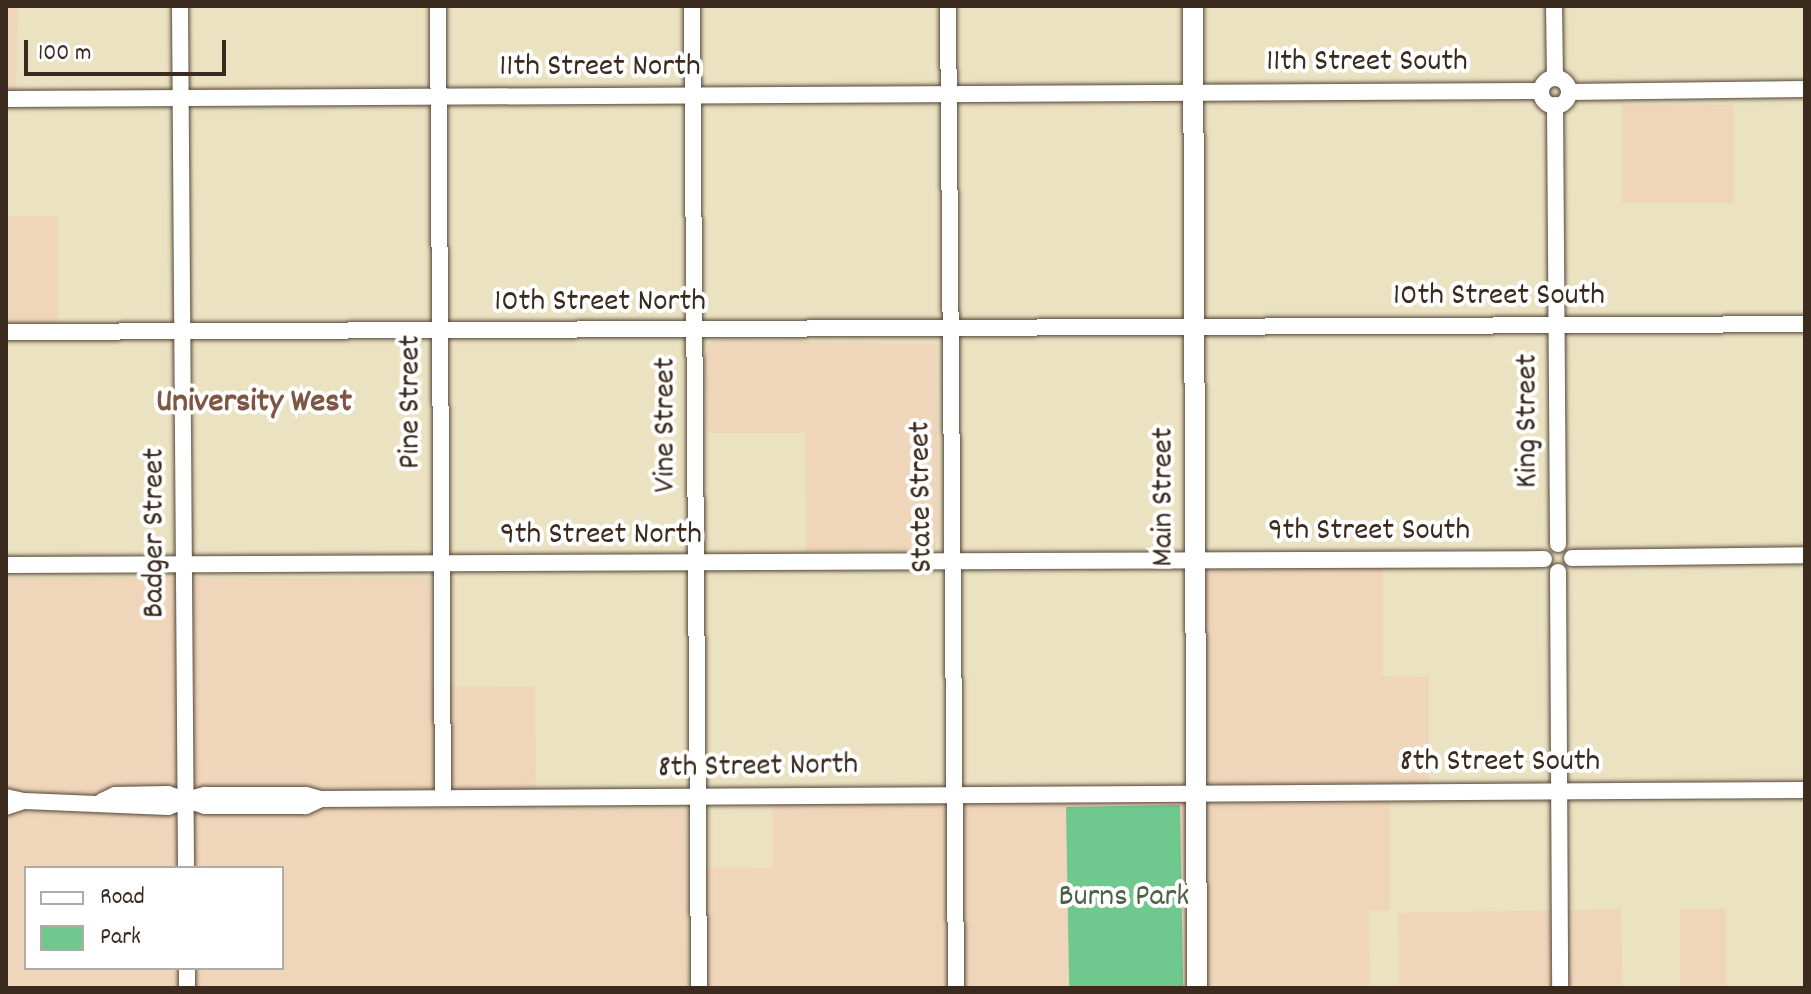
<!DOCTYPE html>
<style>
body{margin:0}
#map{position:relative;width:1811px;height:994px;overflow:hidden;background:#ebe2c2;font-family:Dekko,sans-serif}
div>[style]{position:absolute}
.built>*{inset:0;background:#efd6bb;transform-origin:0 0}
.green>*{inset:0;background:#6fc88e;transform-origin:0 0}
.roads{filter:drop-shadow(0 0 2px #554637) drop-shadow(0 0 2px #554637)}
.minor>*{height:16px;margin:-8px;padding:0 8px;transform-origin:8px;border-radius:8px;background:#fff}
.minor>.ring{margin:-8px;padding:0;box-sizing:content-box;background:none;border:16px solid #fff;border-radius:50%}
.tertiary>*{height:20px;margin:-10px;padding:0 10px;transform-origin:10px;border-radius:10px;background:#fff}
span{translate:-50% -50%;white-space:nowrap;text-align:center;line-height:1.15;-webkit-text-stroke:8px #fff;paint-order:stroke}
.street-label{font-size:32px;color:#3b2a1e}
.park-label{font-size:32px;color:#4d6145}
.neighbourhood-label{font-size:34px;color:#7e5744;font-weight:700}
.frame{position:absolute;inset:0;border:8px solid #3b2a1e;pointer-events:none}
.legend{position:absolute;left:24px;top:866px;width:260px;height:104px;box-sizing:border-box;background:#fff;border:2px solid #b1aaa5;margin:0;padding:10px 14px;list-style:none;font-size:24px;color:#3b2a1e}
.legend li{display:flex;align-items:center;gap:16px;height:40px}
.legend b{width:40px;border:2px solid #b1aaa5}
.scale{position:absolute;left:24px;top:40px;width:202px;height:36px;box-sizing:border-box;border:4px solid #3b2a1e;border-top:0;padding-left:10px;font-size:24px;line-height:28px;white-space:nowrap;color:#3b2a1e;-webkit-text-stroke:6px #fff;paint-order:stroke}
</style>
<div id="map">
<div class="built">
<i style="clip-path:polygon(6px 6px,18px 6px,16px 99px,6px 99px)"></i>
<i style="left:1734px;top:105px;width:98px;height:112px;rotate:90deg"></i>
<i style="left:6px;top:216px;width:52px;height:116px"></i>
<i style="clip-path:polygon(719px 340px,936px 344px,939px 534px,935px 549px,806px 552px,805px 433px,707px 433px,705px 354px,710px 342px)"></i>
<i style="clip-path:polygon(1195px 560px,1383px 560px,1383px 676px,1429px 677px,1429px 792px,1390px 792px,1390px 910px,1369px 911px,1370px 988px,699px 988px,699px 867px,773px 868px,772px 796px,1195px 794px)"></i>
<i style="clip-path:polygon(evenodd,6px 578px,430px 578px,432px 686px,535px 687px,536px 809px,686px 810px,688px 988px,6px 988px,6px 578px,26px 868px,282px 868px,282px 968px,26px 968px,26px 868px)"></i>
<i style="left:1621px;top:909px;width:79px;height:223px;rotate:89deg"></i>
<i style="left:1680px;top:909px;width:46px;height:79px"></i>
</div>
<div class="green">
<i style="left:1180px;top:805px;width:183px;height:114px;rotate:89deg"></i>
</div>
<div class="roads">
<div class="minor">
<i style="left:180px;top:6px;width:862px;rotate:89.6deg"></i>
<i style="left:438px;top:6px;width:791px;rotate:89.64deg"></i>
<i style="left:692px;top:6px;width:982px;rotate:89.59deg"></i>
<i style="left:948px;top:6px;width:982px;rotate:89.53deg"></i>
<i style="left:1554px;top:6px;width:72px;rotate:89.2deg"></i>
<i class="ring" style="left:1541px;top:78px;width:12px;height:12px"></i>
<i style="left:1569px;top:92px;width:236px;rotate:-0.7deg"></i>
<i style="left:6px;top:99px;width:1535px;rotate:-0.3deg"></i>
<i style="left:1555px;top:105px;width:439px;rotate:89.6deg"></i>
<i style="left:6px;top:332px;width:1799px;rotate:-0.25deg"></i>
<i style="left:1572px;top:558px;width:233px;rotate:-0.7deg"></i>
<i style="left:6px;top:565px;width:1538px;rotate:-0.22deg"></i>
<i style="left:1558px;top:572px;width:416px;rotate:89.7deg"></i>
<i style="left:205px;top:795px;width:101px"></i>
<i style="left:306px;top:795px;width:16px;rotate:15deg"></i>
<i style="left:321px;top:799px;width:17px;rotate:155deg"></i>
<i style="left:306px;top:806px;width:101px;rotate:180deg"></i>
<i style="left:205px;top:806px;width:20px;rotate:-162deg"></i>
<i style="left:186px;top:800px;width:20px;rotate:-15deg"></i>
<i style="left:6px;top:797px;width:18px;rotate:13deg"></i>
<i style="left:24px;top:801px;width:19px;rotate:162deg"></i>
<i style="left:321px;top:799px;width:1484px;rotate:-0.35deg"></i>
<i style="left:24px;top:801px;width:144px;rotate:2.4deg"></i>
<i style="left:168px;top:807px;width:19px;rotate:-21deg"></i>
<i style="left:186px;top:800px;width:19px;rotate:-162deg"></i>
<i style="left:168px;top:794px;width:53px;rotate:178.9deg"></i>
<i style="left:115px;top:795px;width:14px;rotate:155deg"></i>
<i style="left:187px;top:968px;width:20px;rotate:90deg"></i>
</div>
<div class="tertiary">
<i style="left:1193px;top:6px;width:982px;rotate:89.77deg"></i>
</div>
</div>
<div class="street-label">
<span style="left:1367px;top:63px">11th Street South</span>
<span style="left:600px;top:68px">11th Street North</span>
<span style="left:1499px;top:297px">10th Street South</span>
<span style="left:600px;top:303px">10th Street North</span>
<span style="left:412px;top:402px;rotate:-90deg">Pine Street</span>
<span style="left:1529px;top:421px;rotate:-90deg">King Street</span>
<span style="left:667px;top:425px;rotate:-90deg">Vine Street</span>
<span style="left:923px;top:497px;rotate:-91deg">State Street</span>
<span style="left:1165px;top:497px;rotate:-90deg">Main Street</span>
<span style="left:1369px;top:532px">9th Street South</span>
<span style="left:156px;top:533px;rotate:-90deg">Badger Street</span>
<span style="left:601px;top:536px">9th Street North</span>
<span style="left:1500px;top:763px">8th Street South</span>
<span style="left:758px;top:768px;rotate:-1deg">8th Street North</span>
</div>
<div class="park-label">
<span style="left:1124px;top:898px">Burns Park</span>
</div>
<div class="neighbourhood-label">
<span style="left:254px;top:404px">University West</span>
</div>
<div class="frame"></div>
<ul class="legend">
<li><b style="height:10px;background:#fff"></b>Road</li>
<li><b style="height:22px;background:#6fc88e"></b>Park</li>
</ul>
<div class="scale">100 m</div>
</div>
